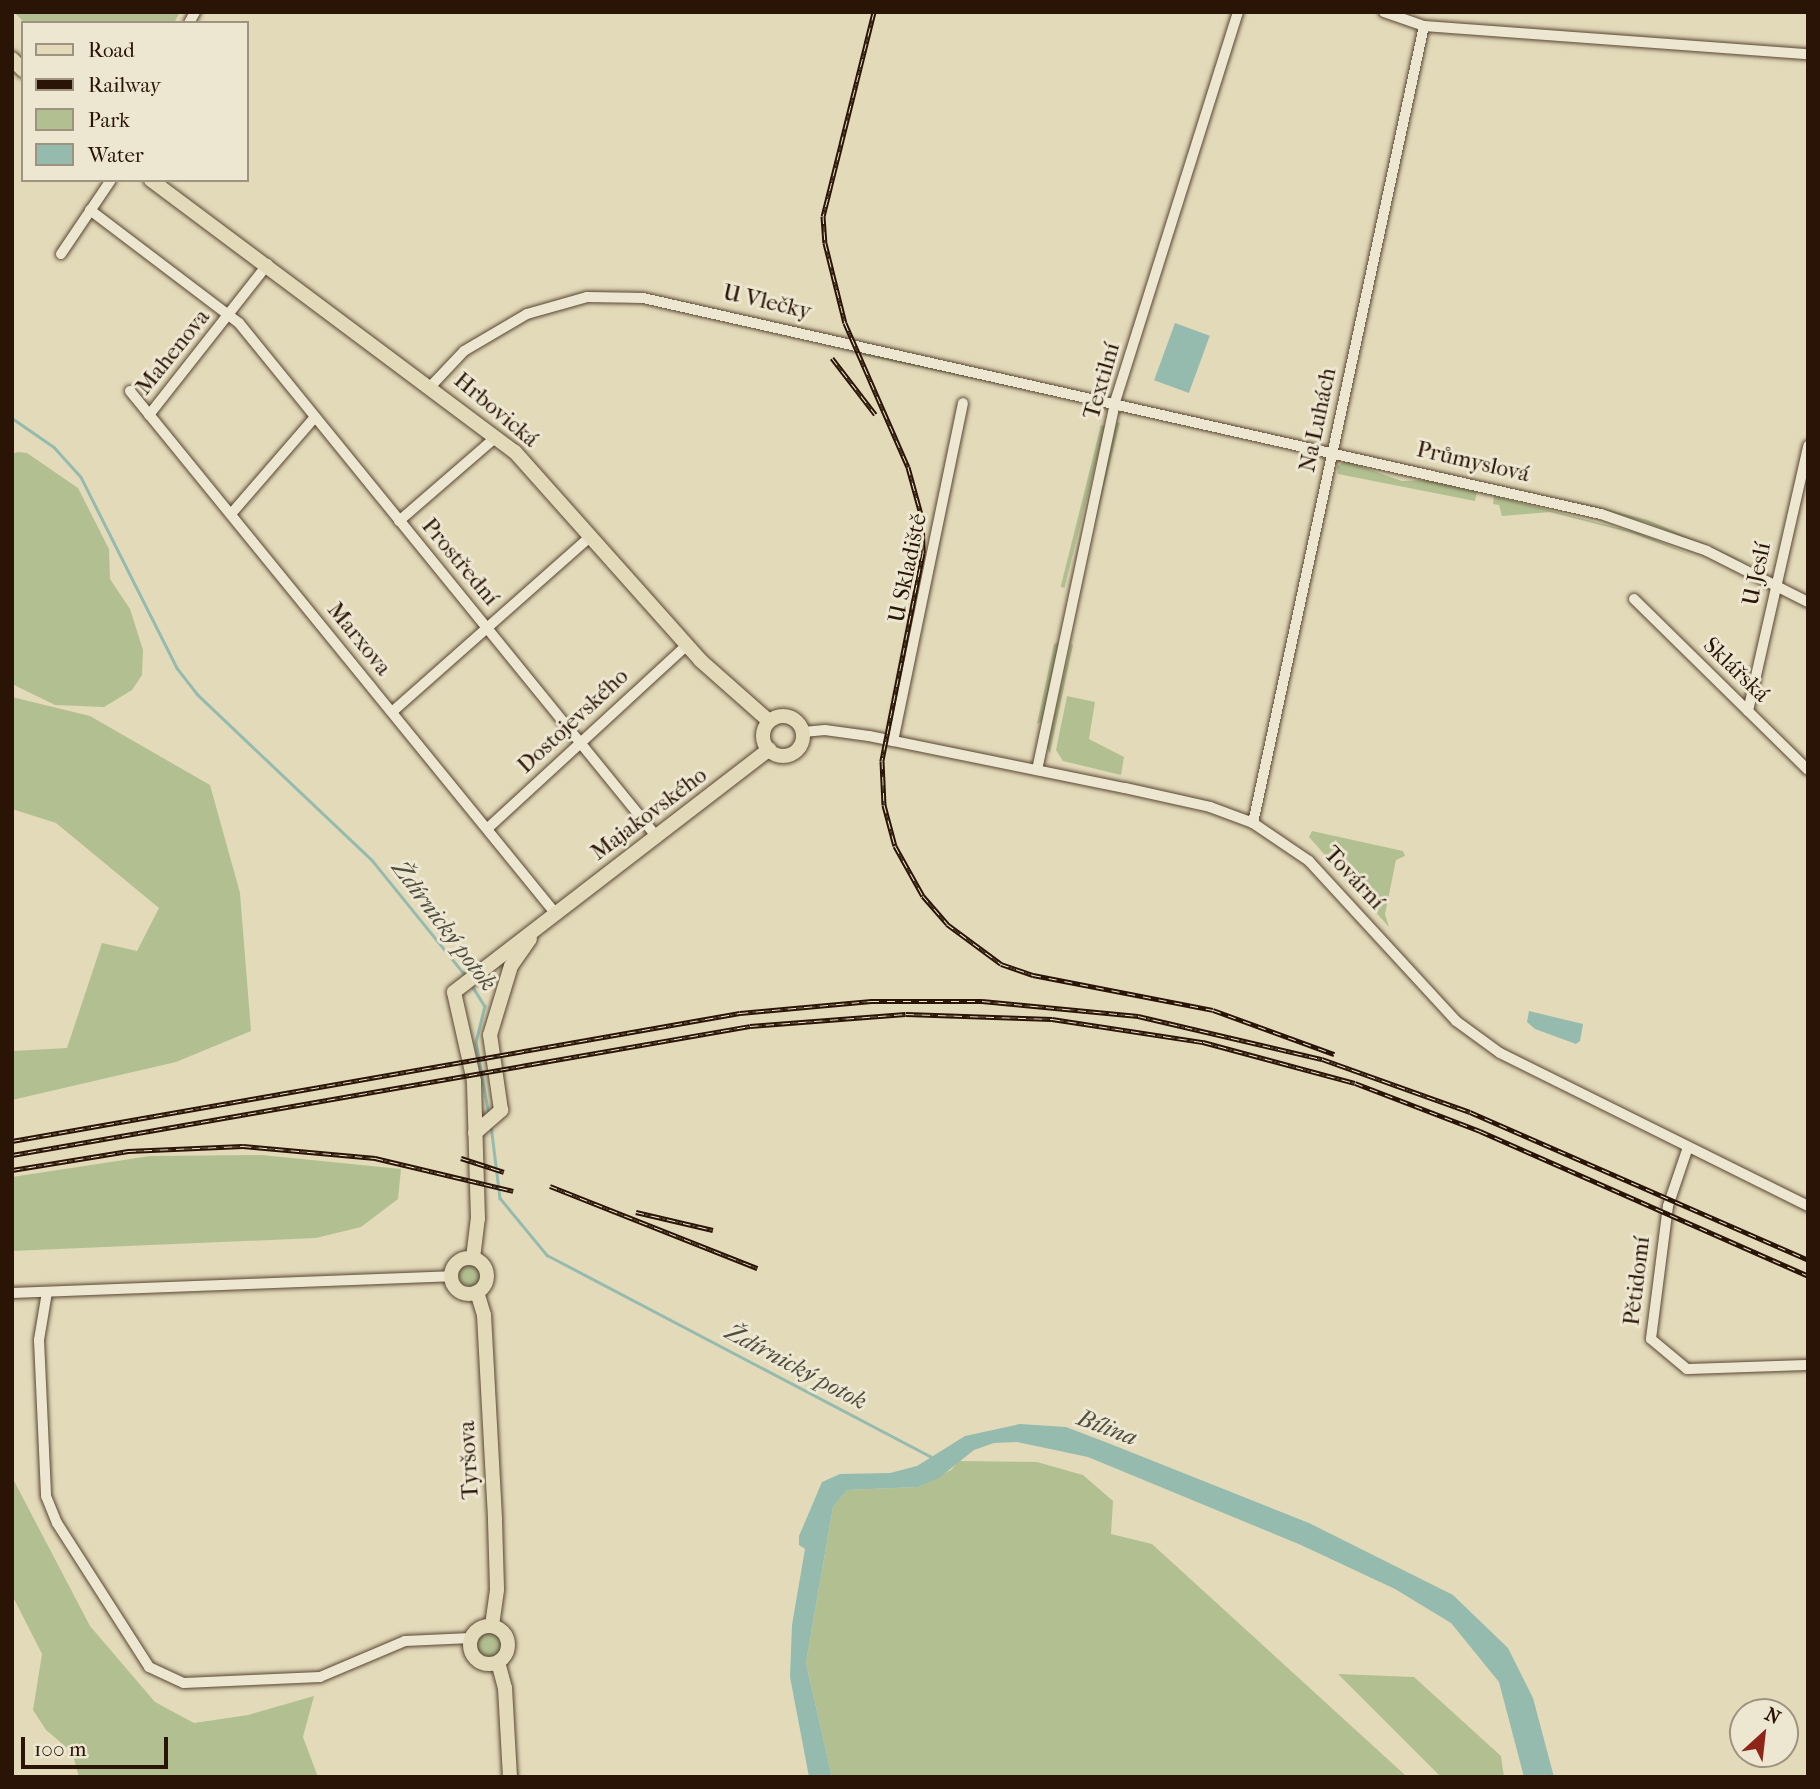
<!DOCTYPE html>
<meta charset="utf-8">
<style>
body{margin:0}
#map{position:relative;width:1820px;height:1789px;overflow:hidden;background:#e3daba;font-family:"IM FELL French Canon",serif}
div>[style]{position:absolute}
.green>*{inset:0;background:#b2c091;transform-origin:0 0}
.round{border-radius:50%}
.water>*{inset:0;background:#95bbaf;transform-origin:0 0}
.stream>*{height:2.5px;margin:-1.25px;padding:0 1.25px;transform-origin:1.25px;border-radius:1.25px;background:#95bbaf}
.roads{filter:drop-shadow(0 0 2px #584632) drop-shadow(0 0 2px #584632)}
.minor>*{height:10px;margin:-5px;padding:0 5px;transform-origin:5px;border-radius:5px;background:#ede7d2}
.major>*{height:14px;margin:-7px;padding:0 7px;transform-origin:7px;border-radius:7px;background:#e3daba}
.major>.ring{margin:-7px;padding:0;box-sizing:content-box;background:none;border:14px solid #e3daba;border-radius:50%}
.rail>*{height:5px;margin-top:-2.5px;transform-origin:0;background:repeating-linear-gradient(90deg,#ede7d2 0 8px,#291405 0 16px);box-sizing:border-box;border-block:2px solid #291405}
span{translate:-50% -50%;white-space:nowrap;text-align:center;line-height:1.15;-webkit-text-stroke:6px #ede7d2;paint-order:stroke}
.street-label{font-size:23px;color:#291405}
.water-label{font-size:24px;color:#4f4e40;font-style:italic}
.frame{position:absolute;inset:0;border:14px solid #291405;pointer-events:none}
.legend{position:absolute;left:21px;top:21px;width:228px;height:161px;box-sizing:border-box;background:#ede7d2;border:2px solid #9f9380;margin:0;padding:9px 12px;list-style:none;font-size:21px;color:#291405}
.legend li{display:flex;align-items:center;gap:14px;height:35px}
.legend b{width:35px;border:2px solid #9f9380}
.north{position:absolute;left:1729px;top:1698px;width:70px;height:70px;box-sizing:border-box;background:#ede7d2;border:2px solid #9f9380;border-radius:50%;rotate:27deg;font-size:19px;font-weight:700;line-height:28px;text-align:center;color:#291405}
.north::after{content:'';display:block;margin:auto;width:24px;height:32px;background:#8f2418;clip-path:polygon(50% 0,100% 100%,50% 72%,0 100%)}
.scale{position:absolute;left:21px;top:1737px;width:147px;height:32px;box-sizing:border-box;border:4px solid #291405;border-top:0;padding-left:9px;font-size:21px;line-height:24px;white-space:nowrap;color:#291405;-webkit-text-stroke:5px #ede7d2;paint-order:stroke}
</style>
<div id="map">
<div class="green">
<i style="clip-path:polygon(14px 12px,59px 13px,180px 12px,174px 23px,25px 23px)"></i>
<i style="clip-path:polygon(860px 351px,1094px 404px,862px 355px)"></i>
<i style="left:1116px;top:422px;width:4px;height:167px;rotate:14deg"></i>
<i style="left:1101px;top:425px;width:4px;height:167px;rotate:14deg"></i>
<i style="clip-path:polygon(18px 452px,27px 453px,78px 488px,109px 549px,110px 579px,130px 609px,143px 650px,142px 675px,132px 690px,104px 707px,55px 705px,12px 684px,12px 454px)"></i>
<i style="clip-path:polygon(1346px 461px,1402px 481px,1425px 480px,1477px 491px,1475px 501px,1338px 474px,1337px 466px)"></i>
<i style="clip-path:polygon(1494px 496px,1638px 533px,1698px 558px,1632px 533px,1550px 512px,1502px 516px,1499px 505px,1493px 504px)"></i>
<i style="clip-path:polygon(1559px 497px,1648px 520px,1762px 569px,1648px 523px)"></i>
<i style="clip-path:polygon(1059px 642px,1043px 721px,1037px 724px,1054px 644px)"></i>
<i style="clip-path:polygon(1071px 644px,1073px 645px,1050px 753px,1047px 748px)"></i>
<i style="clip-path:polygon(1067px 696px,1095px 702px,1089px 739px,1124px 757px,1121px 775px,1063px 761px,1056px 750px)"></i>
<i style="clip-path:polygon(12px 697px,90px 716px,210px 785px,240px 893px,251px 1031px,176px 1062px,12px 1100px,12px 1051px,67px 1048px,102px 943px,137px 951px,159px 908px,56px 823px,12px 809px)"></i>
<i style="clip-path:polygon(1312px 831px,1403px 851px,1405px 856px,1396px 860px,1385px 914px,1389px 927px,1309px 837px)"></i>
<i style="clip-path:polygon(262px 1155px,401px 1169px,398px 1199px,361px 1227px,316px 1238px,12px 1251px,12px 1177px,150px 1156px)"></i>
<i class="round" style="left:459px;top:1264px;width:22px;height:22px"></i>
<i style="clip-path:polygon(959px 1461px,1037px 1462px,1083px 1475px,1113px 1501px,1111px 1534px,1152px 1544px,1405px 1775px,1428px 1777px,832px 1777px,806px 1663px,833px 1507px,847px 1490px,918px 1487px,951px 1470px)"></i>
<i style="clip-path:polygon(12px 1477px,90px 1626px,155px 1702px,194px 1723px,248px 1715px,314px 1696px,303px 1737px,318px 1777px,79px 1777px,72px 1752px,46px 1730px,33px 1710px,42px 1654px,12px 1595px)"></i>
<i class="round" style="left:477px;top:1633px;width:24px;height:24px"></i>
<i style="clip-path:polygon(1338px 1674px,1414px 1677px,1501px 1756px,1504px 1777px,1441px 1777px)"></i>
</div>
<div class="water">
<i style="left:1175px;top:323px;width:37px;height:61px;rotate:20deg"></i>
<i style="clip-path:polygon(1529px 1011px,1583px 1024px,1580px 1041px,1576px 1044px,1535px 1029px,1527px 1022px)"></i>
<i style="clip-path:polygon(1020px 1424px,1066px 1427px,1113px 1445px,1309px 1523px,1453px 1595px,1508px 1648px,1533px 1698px,1554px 1777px,1524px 1777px,1499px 1682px,1451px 1623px,1395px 1589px,1301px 1545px,1088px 1457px,1017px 1442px,994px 1443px,974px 1450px,939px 1478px,918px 1487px,847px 1490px,833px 1507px,806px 1663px,832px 1777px,809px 1777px,790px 1677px,792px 1625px,805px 1549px,799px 1545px,799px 1536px,822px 1482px,840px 1474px,890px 1473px,917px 1466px,965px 1436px)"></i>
</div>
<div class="stream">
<i style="left:12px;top:418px;width:51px;rotate:34.6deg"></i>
<i style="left:54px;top:447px;width:40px;rotate:48deg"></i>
<i style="left:81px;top:477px;width:214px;rotate:63.3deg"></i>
<i style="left:177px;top:668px;width:33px;rotate:52deg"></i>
<i style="left:197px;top:694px;width:241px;rotate:43.5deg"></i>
<i style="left:372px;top:860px;width:149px;rotate:51deg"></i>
<i style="left:471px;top:984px;width:26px;rotate:58deg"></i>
<i style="left:485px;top:1006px;width:37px;rotate:104deg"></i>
<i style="left:476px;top:1042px;width:74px;rotate:79.9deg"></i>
<i style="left:491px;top:1125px;width:74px;rotate:83deg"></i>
<i style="left:500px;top:1198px;width:74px;rotate:50.5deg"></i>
<i style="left:547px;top:1255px;width:433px;rotate:27.7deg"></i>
</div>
<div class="roads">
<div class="minor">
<i style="left:1384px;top:12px;width:42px;rotate:19.3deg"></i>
<i style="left:1424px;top:26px;width:385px;rotate:4.2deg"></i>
<i style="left:189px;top:23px;width:13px;rotate:-61deg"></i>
<i style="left:90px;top:210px;width:187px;rotate:37.2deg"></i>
<i style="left:239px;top:323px;width:661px;rotate:50.89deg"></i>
<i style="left:61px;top:254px;width:89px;rotate:-56deg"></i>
<i style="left:431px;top:386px;width:48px;rotate:-46.7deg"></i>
<i style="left:464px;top:351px;width:73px;rotate:-30.4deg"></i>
<i style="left:527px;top:314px;width:62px;rotate:-15.8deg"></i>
<i style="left:587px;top:297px;width:56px;rotate:1deg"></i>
<i style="left:643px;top:298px;width:982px;rotate:12.71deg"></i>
<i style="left:1601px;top:514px;width:112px;rotate:19.2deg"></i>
<i style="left:1707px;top:551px;width:113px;rotate:26.8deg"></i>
<i style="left:130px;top:391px;width:675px;rotate:50.84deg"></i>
<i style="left:149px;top:415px;width:192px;rotate:-51.8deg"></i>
<i style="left:231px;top:514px;width:128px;rotate:-49.1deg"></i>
<i style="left:399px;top:521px;width:128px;rotate:-40.9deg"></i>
<i style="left:1634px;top:599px;width:244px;rotate:44.5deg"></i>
<i style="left:1748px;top:711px;width:272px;rotate:-77.2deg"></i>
<i style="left:392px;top:712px;width:266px;rotate:-41.5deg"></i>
<i style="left:803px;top:732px;width:22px;rotate:-5deg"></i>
<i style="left:825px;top:730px;width:44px;rotate:7.8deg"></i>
<i style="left:869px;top:736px;width:261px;rotate:11.5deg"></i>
<i style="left:1125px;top:788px;width:87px;rotate:12.6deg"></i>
<i style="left:1210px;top:807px;width:46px;rotate:20.4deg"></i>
<i style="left:1253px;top:823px;width:68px;rotate:34.2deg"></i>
<i style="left:1309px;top:861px;width:217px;rotate:47.4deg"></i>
<i style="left:1456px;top:1021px;width:54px;rotate:36deg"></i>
<i style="left:1500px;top:1053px;width:344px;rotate:26.4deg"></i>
<i style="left:893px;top:741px;width:345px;rotate:-78.3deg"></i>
<i style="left:1037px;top:770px;width:376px;rotate:-78deg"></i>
<i style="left:1115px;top:402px;width:409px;rotate:-72.5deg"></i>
<i style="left:1253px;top:823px;width:815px;rotate:-77.89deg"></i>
<i style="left:488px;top:828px;width:270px;rotate:-42.6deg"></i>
<i style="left:1688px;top:1147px;width:62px;rotate:108.7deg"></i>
<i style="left:1668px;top:1206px;width:134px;rotate:97.3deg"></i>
<i style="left:1651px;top:1339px;width:47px;rotate:39.8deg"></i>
<i style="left:1687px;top:1369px;width:121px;rotate:-1.9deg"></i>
<i style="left:47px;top:1292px;width:49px;rotate:99.5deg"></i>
<i style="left:39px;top:1340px;width:156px;rotate:87.4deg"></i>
<i style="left:46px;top:1496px;width:29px;rotate:68deg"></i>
<i style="left:57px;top:1523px;width:171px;rotate:57.4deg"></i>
<i style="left:149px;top:1667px;width:38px;rotate:25deg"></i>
<i style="left:184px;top:1683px;width:136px;rotate:-2.5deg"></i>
<i style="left:320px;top:1677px;width:92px;rotate:-23deg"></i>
<i style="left:405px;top:1641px;width:66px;rotate:-2.6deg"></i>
<i style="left:12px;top:1293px;width:439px;rotate:-2.2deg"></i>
</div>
<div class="major">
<i style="left:12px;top:59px;width:16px;rotate:45deg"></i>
<i style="left:151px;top:180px;width:454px;rotate:36.8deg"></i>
<i style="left:515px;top:452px;width:278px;rotate:48.3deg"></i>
<i style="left:700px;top:660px;width:92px;rotate:41.5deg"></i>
<i class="ring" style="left:763px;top:716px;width:26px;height:26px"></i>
<i style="left:475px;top:1133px;width:35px;rotate:-41deg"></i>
<i style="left:501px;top:1110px;width:76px;rotate:-98.3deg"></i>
<i style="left:490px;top:1035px;width:72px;rotate:-73.1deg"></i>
<i style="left:511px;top:966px;width:33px;rotate:-55deg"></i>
<i class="ring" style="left:451px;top:1258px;width:22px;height:22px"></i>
<i style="left:473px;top:1258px;width:39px;rotate:-83deg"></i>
<i style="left:478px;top:1219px;width:138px;rotate:-91.7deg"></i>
<i style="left:474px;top:1081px;width:91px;rotate:-102.7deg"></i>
<i style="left:454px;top:992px;width:398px;rotate:-37.6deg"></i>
<i style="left:477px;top:1292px;width:24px;rotate:73deg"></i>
<i style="left:484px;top:1315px;width:206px;rotate:86.9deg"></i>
<i style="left:495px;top:1521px;width:69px;rotate:88.3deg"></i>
<i style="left:497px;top:1590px;width:36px;rotate:98deg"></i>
<i class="ring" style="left:470px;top:1626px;width:24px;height:24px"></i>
<i style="left:498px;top:1662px;width:27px;rotate:75deg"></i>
<i style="left:505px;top:1688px;width:89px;rotate:86.8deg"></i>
</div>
</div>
<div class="rail">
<i style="left:874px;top:12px;width:210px;rotate:104deg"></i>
<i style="left:823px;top:216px;width:27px;rotate:86deg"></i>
<i style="left:825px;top:243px;width:82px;rotate:76deg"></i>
<i style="left:845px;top:323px;width:157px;rotate:66.4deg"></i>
<i style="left:908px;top:467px;width:53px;rotate:74.6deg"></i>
<i style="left:922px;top:518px;width:35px;rotate:88deg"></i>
<i style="left:923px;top:553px;width:212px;rotate:101.2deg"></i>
<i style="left:882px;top:761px;width:44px;rotate:87.4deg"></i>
<i style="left:884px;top:805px;width:42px;rotate:75deg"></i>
<i style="left:895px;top:846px;width:57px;rotate:60.8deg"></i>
<i style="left:923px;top:896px;width:37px;rotate:49deg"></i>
<i style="left:947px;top:924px;width:67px;rotate:36.5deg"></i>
<i style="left:1001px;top:964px;width:34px;rotate:19deg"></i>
<i style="left:1033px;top:975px;width:183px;rotate:11deg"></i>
<i style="left:1213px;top:1010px;width:129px;rotate:20deg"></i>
<i style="left:832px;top:358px;width:71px;rotate:52.5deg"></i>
<i style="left:12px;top:1141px;width:739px;rotate:-9.97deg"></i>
<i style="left:740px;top:1013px;width:132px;rotate:-5.2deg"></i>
<i style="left:871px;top:1001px;width:111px"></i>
<i style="left:982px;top:1001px;width:157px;rotate:5.5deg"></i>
<i style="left:1138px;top:1016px;width:189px;rotate:13.2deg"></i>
<i style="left:1322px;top:1059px;width:157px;rotate:19.7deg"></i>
<i style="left:1470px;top:1112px;width:369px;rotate:23.6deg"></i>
<i style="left:12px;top:1155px;width:749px;rotate:-9.91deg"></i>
<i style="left:750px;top:1026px;width:156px;rotate:-4.4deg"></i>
<i style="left:906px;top:1014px;width:146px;rotate:2deg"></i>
<i style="left:1052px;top:1019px;width:153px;rotate:8.7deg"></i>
<i style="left:1203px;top:1042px;width:157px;rotate:15.1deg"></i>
<i style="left:1355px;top:1083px;width:134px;rotate:21deg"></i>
<i style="left:1480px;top:1131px;width:359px;rotate:23.8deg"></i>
<i style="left:461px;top:1158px;width:45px;rotate:18deg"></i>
<i style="left:12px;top:1170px;width:118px;rotate:-9.3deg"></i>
<i style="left:128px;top:1151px;width:115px;rotate:-2.5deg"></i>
<i style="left:243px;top:1146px;width:133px;rotate:5.2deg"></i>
<i style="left:375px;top:1158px;width:142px;rotate:13.4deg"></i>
<i style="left:550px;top:1186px;width:223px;rotate:21.6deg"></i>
<i style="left:636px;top:1212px;width:79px;rotate:13.2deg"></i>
</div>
<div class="street-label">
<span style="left:767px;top:302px;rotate:13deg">U Vlečky</span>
<span style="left:173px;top:352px;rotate:-51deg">Mahenova</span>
<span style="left:1102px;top:381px;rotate:-74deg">Textilní</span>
<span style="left:496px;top:410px;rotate:40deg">Hrbovická</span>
<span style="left:1318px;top:420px;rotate:-78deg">Na Luhách</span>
<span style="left:1473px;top:462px;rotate:13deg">Průmyslová</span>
<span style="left:460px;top:562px;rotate:50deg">Prostřední</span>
<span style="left:908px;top:568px;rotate:-78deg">U Skladiště</span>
<span style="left:1757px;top:574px;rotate:-78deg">U Jeslí</span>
<span style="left:359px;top:639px;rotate:51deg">Marxova</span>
<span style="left:1736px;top:670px;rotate:44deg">Sklářská</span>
<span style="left:573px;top:721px;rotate:-43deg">Dostojevského</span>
<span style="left:649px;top:814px;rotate:-37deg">Majakovského</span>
<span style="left:1354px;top:878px;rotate:47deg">Tovární</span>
<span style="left:1637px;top:1281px;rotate:-83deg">Pětidomí</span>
<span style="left:469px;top:1460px;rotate:-93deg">Tyršova</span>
</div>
<div class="water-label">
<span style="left:444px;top:926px;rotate:53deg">Ždírnický potok</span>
<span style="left:796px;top:1367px;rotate:28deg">Ždírnický potok</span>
<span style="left:1107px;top:1428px;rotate:21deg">Bílina</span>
</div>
<div class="frame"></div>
<ul class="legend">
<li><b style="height:9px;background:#e3daba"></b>Road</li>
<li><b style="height:9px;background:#291405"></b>Railway</li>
<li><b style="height:19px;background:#b2c091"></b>Park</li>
<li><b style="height:19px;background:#95bbaf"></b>Water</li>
</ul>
<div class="north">N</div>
<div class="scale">100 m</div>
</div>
